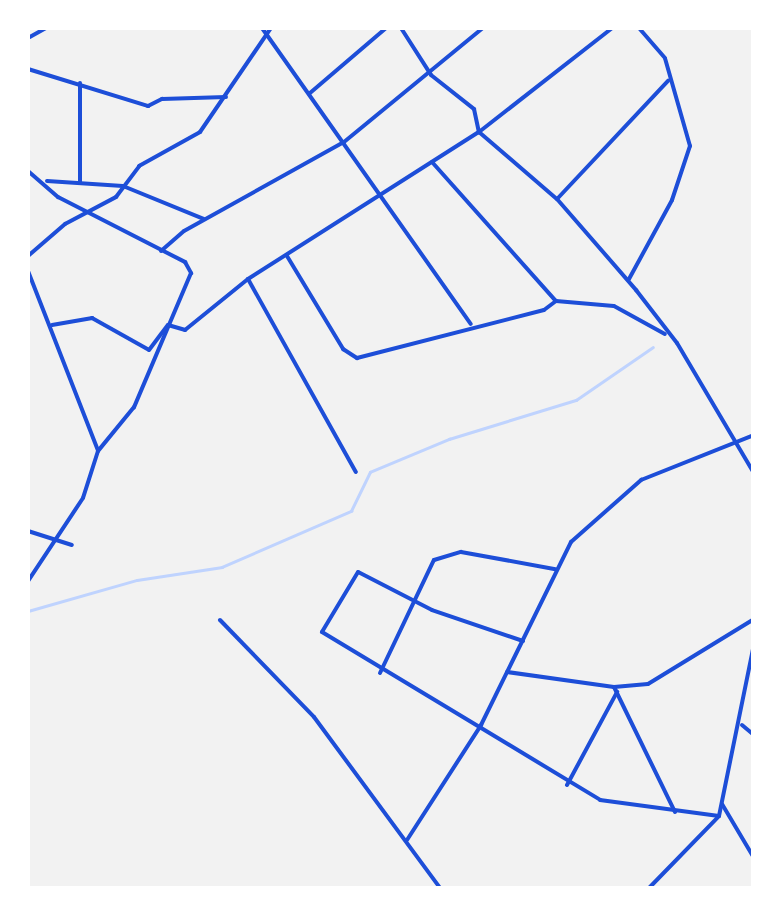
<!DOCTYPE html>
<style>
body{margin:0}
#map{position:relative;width:781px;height:916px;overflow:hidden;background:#f2f2f2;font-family:Montserrat,sans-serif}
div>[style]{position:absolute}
.stream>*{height:2.5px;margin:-1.25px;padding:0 1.25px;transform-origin:1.25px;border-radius:1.25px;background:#bfd3fe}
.minor>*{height:4px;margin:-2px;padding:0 2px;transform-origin:2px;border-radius:2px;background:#1d4ed8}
span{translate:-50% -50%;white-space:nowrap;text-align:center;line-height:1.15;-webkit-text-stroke:9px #fff;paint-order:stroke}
.frame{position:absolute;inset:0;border:30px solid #fff;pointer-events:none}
</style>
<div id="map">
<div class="stream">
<i style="left:28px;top:611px;width:113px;rotate:-15.9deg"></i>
<i style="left:137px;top:580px;width:86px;rotate:-8.7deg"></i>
<i style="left:222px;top:567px;width:141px;rotate:-23.5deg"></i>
<i style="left:351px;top:511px;width:43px;rotate:-64deg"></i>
<i style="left:370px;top:472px;width:86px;rotate:-22.7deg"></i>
<i style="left:449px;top:439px;width:133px;rotate:-17.1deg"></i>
<i style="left:576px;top:400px;width:93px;rotate:-34.5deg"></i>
</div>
<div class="minor">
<i style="left:262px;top:28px;width:362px;rotate:54.8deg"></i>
<i style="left:401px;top:28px;width:56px;rotate:57.4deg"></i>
<i style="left:431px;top:75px;width:55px;rotate:38.3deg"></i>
<i style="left:474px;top:109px;width:24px;rotate:78deg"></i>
<i style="left:479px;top:132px;width:103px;rotate:40.7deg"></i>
<i style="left:557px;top:199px;width:121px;rotate:49deg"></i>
<i style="left:636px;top:290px;width:67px;rotate:52.3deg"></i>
<i style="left:677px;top:343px;width:151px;rotate:59.4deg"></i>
<i style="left:28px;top:38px;width:21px;rotate:-29deg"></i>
<i style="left:28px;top:69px;width:126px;rotate:17.1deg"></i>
<i style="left:148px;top:106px;width:16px;rotate:-27deg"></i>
<i style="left:162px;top:99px;width:64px;rotate:-1.8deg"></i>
<i style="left:310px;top:93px;width:100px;rotate:-40.5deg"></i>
<i style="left:432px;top:162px;width:186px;rotate:48.3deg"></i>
<i style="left:556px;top:301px;width:58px;rotate:4.9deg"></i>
<i style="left:614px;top:306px;width:58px;rotate:28.8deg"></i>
<i style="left:28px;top:171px;width:40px;rotate:41deg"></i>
<i style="left:58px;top:197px;width:143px;rotate:27.1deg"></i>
<i style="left:185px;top:262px;width:13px;rotate:61deg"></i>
<i style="left:191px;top:273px;width:146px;rotate:113deg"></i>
<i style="left:134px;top:407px;width:57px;rotate:129.3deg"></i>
<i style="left:47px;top:181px;width:76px;rotate:3.8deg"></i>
<i style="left:123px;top:186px;width:87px;rotate:22.2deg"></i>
<i style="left:80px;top:183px;width:100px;rotate:-90deg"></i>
<i style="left:558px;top:198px;width:161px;rotate:-46.8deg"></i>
<i style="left:161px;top:251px;width:30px;rotate:-41deg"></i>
<i style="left:184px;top:231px;width:183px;rotate:-29.1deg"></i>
<i style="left:344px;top:142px;width:180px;rotate:-39.4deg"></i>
<i style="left:28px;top:256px;width:49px;rotate:-40.9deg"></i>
<i style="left:65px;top:224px;width:58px;rotate:-27.9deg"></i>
<i style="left:116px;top:197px;width:39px;rotate:-53deg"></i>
<i style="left:139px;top:166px;width:70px;rotate:-29.1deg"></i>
<i style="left:200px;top:132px;width:126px;rotate:-55.7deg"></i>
<i style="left:287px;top:256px;width:109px;rotate:58.9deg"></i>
<i style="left:343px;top:349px;width:17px;rotate:33deg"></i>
<i style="left:357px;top:358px;width:193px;rotate:-14.4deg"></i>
<i style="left:544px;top:310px;width:15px;rotate:-37deg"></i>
<i style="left:28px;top:271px;width:193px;rotate:68.7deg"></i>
<i style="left:98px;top:451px;width:49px;rotate:107.7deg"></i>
<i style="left:83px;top:498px;width:100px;rotate:123.5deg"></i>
<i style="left:248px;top:279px;width:221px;rotate:60.8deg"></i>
<i style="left:629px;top:279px;width:90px;rotate:-61.4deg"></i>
<i style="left:672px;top:200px;width:57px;rotate:-71.6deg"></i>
<i style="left:690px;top:146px;width:91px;rotate:-105.9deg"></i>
<i style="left:665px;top:58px;width:40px;rotate:-131deg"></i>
<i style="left:52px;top:325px;width:41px;rotate:-9.9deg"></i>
<i style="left:92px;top:318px;width:65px;rotate:29.3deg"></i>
<i style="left:149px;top:350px;width:31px;rotate:-53deg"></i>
<i style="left:168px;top:325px;width:18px;rotate:16deg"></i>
<i style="left:185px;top:330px;width:81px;rotate:-39deg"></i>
<i style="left:248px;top:279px;width:274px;rotate:-32.5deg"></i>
<i style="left:479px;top:132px;width:169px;rotate:-38deg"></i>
<i style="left:28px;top:531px;width:46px;rotate:17.7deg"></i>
<i style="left:220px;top:620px;width:135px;rotate:45.9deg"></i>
<i style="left:314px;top:717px;width:212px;rotate:53.6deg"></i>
<i style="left:523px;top:641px;width:96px;rotate:-161.2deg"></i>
<i style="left:432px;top:610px;width:83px;rotate:-152.8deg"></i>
<i style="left:358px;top:572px;width:70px;rotate:121deg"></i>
<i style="left:322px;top:632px;width:325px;rotate:31.1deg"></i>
<i style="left:600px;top:800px;width:120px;rotate:7.7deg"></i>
<i style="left:507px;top:672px;width:108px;rotate:8deg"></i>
<i style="left:614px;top:687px;width:34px;rotate:-5deg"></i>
<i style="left:648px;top:684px;width:124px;rotate:-31.5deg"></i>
<i style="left:380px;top:673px;width:125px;rotate:-64.5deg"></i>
<i style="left:434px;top:560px;width:28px;rotate:-17deg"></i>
<i style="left:461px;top:552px;width:96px;rotate:10.3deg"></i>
<i style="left:614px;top:687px;width:139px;rotate:64deg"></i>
<i style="left:742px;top:725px;width:16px;rotate:40deg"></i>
<i style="left:567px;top:785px;width:106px;rotate:-61.7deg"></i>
<i style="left:722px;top:804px;width:63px;rotate:59.3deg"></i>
<i style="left:407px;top:840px;width:137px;rotate:-57.2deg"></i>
<i style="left:481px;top:725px;width:204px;rotate:-63.8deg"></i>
<i style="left:571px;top:542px;width:94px;rotate:-41.5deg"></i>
<i style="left:641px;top:480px;width:122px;rotate:-21.7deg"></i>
<i style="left:649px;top:888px;width:100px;rotate:-45.8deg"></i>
<i style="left:719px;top:816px;width:176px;rotate:-78.5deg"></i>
</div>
<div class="frame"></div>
</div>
